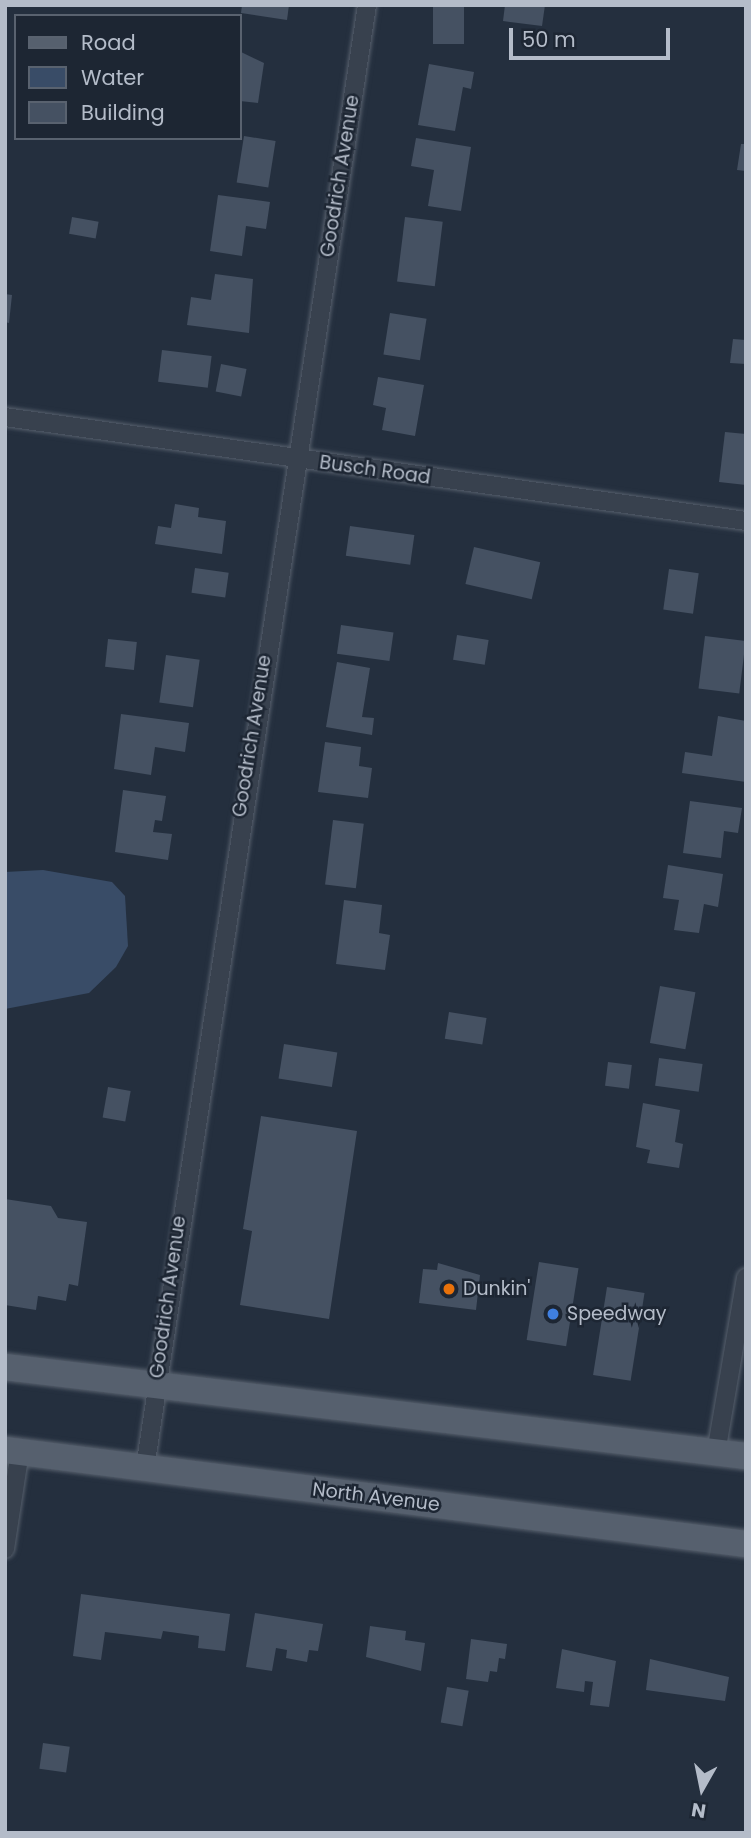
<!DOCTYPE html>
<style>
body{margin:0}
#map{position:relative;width:751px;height:1838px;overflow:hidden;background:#242f3e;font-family:Poppins,sans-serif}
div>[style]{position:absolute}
.water>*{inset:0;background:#394c67}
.building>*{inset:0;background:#455162;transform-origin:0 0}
.roads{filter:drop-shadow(0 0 2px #565f6c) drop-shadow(0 0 2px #565f6c)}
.minor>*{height:18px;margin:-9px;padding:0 9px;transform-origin:9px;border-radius:9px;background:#38414e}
.primary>*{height:26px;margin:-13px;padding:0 13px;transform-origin:13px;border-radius:13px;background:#56606e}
.dots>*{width:19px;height:19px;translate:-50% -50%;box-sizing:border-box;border:4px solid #1d2633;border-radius:50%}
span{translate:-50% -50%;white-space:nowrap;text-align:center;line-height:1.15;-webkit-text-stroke:5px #1d2633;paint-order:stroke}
.street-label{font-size:19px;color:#b4bcc9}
.poi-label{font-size:19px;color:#b4bcc9}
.left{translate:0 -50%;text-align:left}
.frame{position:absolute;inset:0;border:7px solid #b4bcc9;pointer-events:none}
.legend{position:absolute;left:14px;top:14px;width:228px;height:126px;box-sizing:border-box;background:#1d2633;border:2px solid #59626f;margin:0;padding:9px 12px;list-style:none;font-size:21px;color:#b4bcc9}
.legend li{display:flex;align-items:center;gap:14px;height:35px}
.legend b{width:35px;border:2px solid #59626f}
.north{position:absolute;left:667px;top:1754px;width:70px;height:70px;-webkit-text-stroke:5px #1d2633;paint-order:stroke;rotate:189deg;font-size:19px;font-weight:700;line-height:28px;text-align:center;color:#b4bcc9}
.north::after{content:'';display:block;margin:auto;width:24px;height:32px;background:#b4bcc9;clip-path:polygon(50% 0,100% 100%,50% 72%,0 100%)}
.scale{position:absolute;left:509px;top:28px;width:161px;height:32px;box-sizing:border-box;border:4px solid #b4bcc9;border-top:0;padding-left:9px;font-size:21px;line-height:24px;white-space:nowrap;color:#b4bcc9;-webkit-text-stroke:5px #1d2633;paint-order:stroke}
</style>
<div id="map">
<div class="water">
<i style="clip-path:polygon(43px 870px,112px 882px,125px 896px,128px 946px,116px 967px,89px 993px,5px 1009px,5px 872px)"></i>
</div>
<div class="building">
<i style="clip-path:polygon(242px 5px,289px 5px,287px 20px,241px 13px)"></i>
<i style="left:433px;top:5px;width:31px;height:39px"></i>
<i style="clip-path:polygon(505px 5px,545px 5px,542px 26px,503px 21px)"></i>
<i style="clip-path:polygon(241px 52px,264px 63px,258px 103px,240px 101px)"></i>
<i style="clip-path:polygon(429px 64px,474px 72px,471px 89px,463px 87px,455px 131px,418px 125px)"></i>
<i style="left:244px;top:136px;width:32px;height:47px;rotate:9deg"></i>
<i style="clip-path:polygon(416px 138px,471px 147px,461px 211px,428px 206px,434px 170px,411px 166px)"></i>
<i style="clip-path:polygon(741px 144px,746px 144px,746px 171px,737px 170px)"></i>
<i style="clip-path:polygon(218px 195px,270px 202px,266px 229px,246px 226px,242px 256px,210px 251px)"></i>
<i style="left:72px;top:217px;width:27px;height:17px;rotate:10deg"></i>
<i style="left:405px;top:217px;width:38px;height:65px;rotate:7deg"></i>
<i style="clip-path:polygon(215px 274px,253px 279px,249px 333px,187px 325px,191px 297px,211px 300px)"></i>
<i style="clip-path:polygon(5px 294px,12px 295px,9px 323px,5px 322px)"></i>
<i style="left:390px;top:313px;width:37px;height:42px;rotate:9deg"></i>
<i style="clip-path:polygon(733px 339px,746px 340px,746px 364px,730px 363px)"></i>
<i style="left:162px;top:350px;width:50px;height:32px;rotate:7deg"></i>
<i style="left:221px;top:364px;width:26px;height:28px;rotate:11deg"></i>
<i style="clip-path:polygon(378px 377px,424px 385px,415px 436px,382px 430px,386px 408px,373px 405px)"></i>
<i style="clip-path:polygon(725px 432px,746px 434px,746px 485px,719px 482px)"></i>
<i style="clip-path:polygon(175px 504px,199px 508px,198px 517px,226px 521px,222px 554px,155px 544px,158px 526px,171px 528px)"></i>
<i style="left:350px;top:526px;width:65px;height:30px;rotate:8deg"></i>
<i style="left:474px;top:547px;width:68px;height:38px;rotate:13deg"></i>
<i style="left:195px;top:568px;width:34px;height:25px;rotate:8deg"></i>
<i style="left:669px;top:569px;width:30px;height:41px;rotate:8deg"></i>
<i style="left:341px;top:625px;width:53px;height:29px;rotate:8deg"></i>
<i style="left:457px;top:635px;width:32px;height:25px;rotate:9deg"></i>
<i style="left:705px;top:636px;width:41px;height:53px;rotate:7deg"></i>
<i style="left:108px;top:639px;width:29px;height:28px;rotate:6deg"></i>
<i style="left:166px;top:655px;width:34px;height:48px;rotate:8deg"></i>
<i style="clip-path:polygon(337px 662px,370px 668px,362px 717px,374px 718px,372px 735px,326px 727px)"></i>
<i style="clip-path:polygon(121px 714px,189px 723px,185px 752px,155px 747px,151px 775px,114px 769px)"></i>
<i style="clip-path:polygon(718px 716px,746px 721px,746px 782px,682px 773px,685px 752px,712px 756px)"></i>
<i style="clip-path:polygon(325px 742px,361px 747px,359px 766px,372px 768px,368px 798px,318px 792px)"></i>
<i style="clip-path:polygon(123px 790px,166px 796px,162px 821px,155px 820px,153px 832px,172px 834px,168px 860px,115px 852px)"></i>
<i style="clip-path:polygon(690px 801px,742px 808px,738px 833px,724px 831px,721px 858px,683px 853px)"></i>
<i style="left:333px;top:820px;width:31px;height:65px;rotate:7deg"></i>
<i style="clip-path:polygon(668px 865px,723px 874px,718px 907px,704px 904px,699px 933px,674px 930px,679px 900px,663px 898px)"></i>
<i style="clip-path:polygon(344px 900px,382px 905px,379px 933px,390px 935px,385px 970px,336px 964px)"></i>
<i style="left:660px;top:986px;width:36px;height:58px;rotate:10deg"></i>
<i style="left:449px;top:1012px;width:38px;height:27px;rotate:9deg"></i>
<i style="left:284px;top:1044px;width:54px;height:35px;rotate:9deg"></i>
<i style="left:659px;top:1058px;width:44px;height:28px;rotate:8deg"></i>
<i style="left:608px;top:1062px;width:24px;height:24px;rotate:7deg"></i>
<i style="left:108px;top:1087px;width:23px;height:31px;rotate:10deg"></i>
<i style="clip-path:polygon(643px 1103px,680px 1110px,675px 1142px,683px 1144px,679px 1168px,647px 1163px,650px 1150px,636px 1147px)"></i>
<i style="clip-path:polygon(261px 1116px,357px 1131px,329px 1319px,240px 1305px,252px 1231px,243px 1229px)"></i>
<i style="clip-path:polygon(5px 1199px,51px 1206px,58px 1218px,87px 1222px,78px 1286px,69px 1284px,66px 1301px,38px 1296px,36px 1310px,5px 1305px)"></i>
<i style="left:539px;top:1262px;width:40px;height:79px;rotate:9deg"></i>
<i style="clip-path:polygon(438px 1263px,480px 1275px,476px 1310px,419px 1303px,423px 1269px,437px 1270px)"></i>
<i style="left:607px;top:1287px;width:38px;height:89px;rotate:9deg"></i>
<i style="clip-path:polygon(81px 1594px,230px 1614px,225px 1651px,198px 1648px,199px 1636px,163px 1631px,161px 1639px,105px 1632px,101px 1660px,73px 1656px)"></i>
<i style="clip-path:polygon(255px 1613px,323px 1624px,318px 1651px,309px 1650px,307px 1662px,286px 1658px,287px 1650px,276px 1648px,272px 1671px,246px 1667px)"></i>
<i style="clip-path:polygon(370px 1626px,406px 1631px,405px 1640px,425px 1643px,421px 1671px,366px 1657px)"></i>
<i style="clip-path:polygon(471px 1639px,507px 1644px,505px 1659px,499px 1658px,497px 1672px,490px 1671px,488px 1682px,466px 1679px)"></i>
<i style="clip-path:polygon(562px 1649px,616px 1661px,609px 1707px,590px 1705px,593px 1682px,585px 1681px,584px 1692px,556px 1688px)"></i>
<i style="clip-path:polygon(650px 1659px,729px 1677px,725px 1701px,646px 1690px)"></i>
<i style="left:447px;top:1687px;width:22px;height:36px;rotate:10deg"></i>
<i style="left:43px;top:1743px;width:27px;height:26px;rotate:8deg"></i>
</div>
<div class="roads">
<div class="minor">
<i style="left:5px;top:417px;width:748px;rotate:7.99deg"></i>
<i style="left:716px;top:1453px;width:178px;rotate:-80.3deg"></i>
<i style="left:145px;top:1468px;width:1480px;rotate:-81.37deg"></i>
<i style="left:5px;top:1549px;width:99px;rotate:-81.3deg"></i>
</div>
<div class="primary">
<i style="left:5px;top:1367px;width:746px;rotate:6.85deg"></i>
<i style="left:5px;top:1450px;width:747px;rotate:7.23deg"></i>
</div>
</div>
<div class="dots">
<i style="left:449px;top:1289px;background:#e8710a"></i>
<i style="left:553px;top:1314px;background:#3f7fe0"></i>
</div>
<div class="street-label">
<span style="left:340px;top:176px;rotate:-81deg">Goodrich Avenue</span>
<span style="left:375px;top:470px;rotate:8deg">Busch Road</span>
<span style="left:252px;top:736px;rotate:-81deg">Goodrich Avenue</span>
<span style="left:168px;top:1297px;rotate:-82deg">Goodrich Avenue</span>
<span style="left:376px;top:1497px;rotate:7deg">North Avenue</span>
</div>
<div class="poi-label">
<span class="left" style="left:463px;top:1289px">Dunkin'</span>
<span class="left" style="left:567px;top:1314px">Speedway</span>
</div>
<div class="frame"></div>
<ul class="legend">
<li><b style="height:9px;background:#56606e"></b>Road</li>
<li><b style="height:19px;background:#394c67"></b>Water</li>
<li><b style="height:19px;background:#455162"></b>Building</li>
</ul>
<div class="north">N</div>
<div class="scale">50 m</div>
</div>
